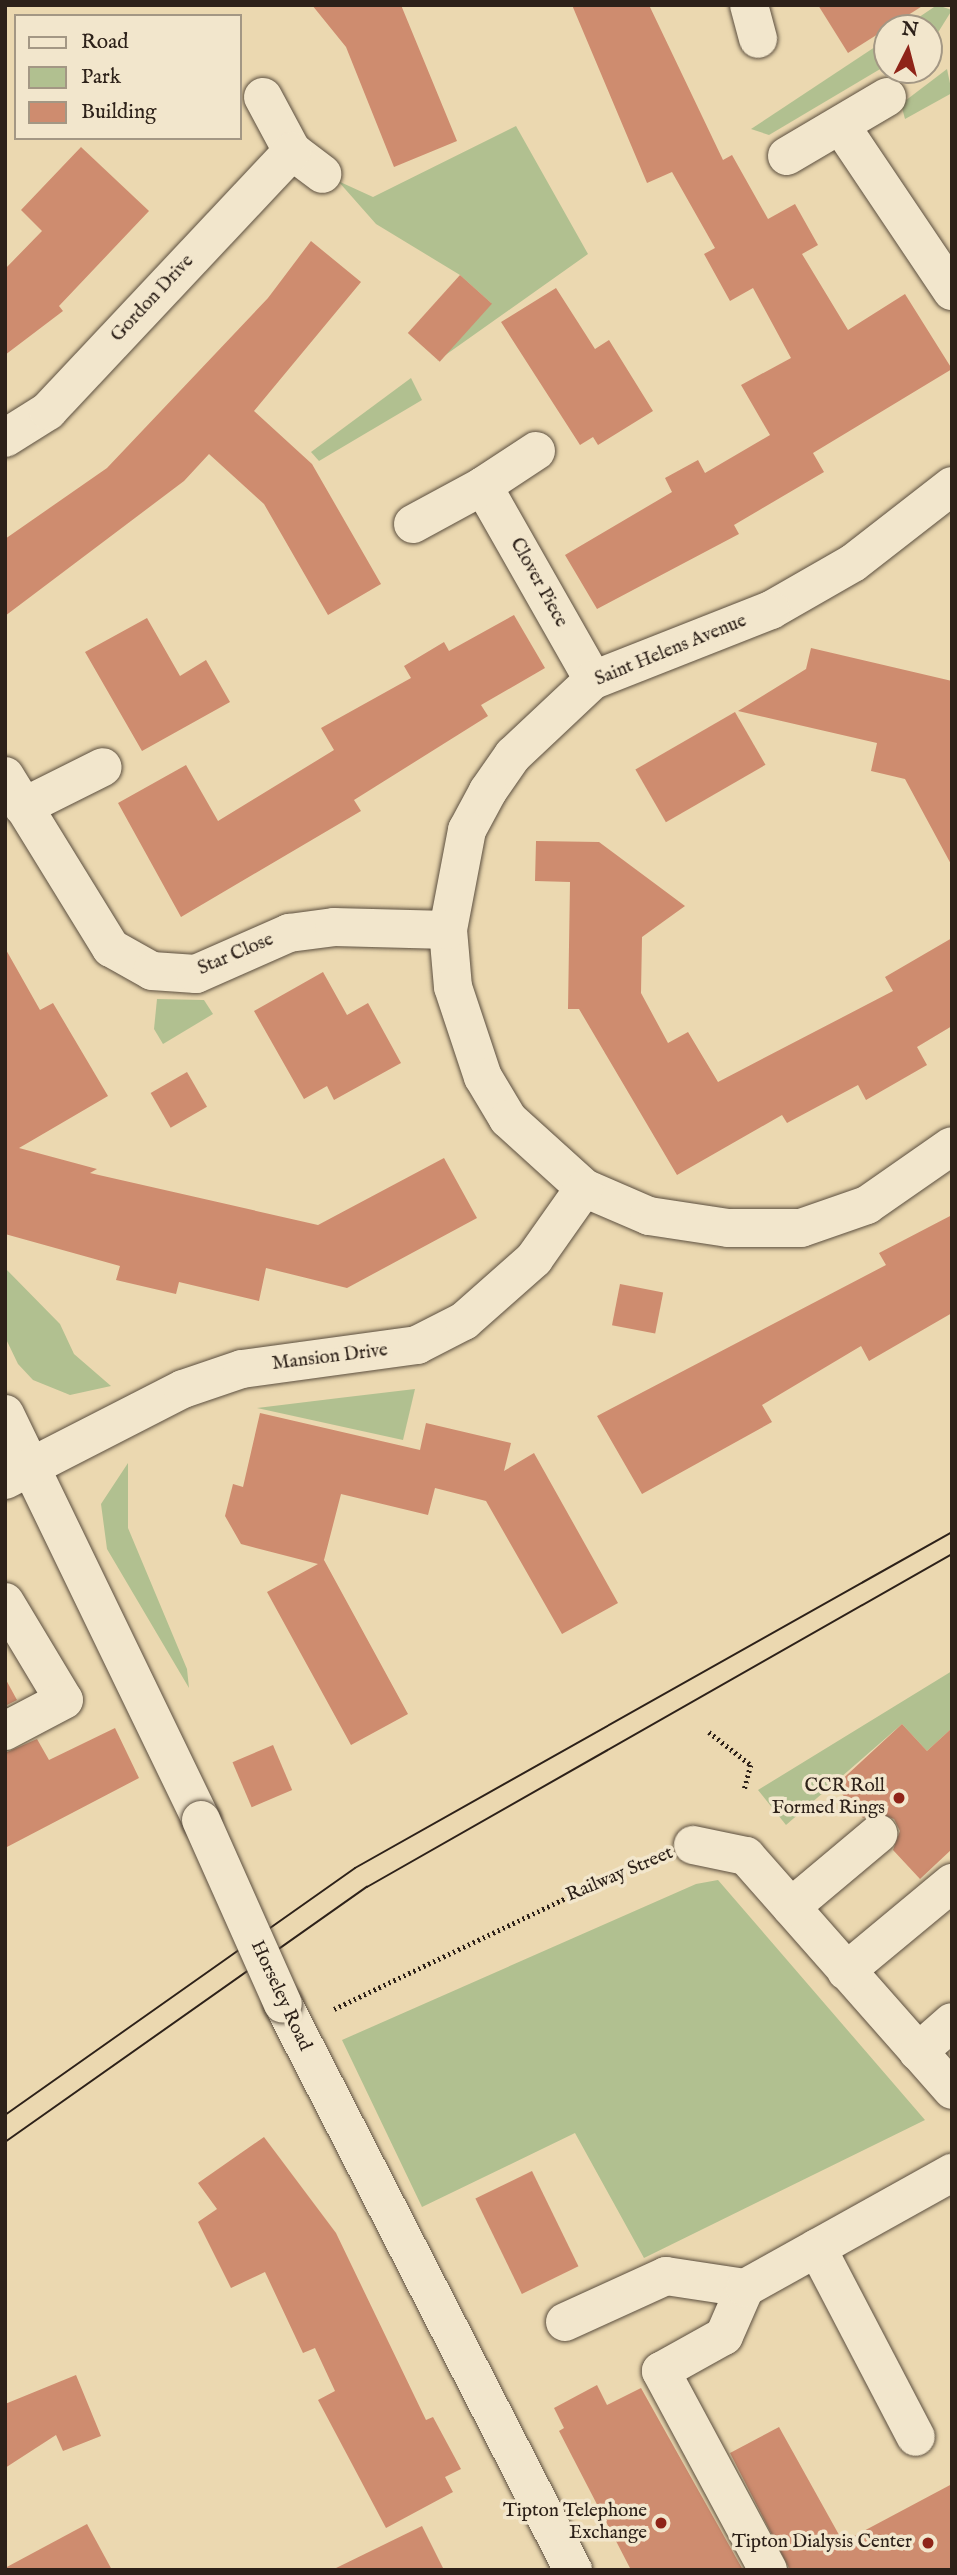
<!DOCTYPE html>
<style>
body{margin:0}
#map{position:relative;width:957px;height:2575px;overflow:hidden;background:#ebd8b0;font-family:"IM FELL English",serif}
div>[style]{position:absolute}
.green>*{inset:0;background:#b1c090}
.building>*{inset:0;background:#ce8c6f;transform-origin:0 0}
.path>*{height:4.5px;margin-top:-2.25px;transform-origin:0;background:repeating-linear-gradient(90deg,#2d2119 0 2px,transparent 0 5.5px)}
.roads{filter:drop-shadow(0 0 2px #5c4f3f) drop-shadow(0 0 2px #5c4f3f)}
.minor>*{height:38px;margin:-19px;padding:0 19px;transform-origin:19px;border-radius:19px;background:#f2e6cc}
.tram>*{height:2px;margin:-1px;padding:0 1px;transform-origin:1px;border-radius:1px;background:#2d2119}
.bridges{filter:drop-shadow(0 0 2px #5c4f3f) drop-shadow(0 0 2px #5c4f3f)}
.minor-bridge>*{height:38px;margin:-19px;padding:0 19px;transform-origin:19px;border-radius:19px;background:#f2e6cc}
.dots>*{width:19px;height:19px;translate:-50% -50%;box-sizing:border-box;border:4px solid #f2e6cc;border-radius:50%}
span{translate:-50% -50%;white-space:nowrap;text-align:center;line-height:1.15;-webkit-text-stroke:7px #f2e6cc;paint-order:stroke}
.street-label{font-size:19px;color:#2d2119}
.poi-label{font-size:19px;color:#2d2119}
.right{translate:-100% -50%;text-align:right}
.frame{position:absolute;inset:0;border:7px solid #2d2119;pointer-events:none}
.legend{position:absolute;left:14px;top:14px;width:228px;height:126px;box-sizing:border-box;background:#f2e6cc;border:2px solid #a39784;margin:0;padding:9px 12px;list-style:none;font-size:21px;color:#2d2119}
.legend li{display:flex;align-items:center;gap:14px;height:35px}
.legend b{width:35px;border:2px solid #a39784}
.north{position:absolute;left:873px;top:14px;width:70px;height:70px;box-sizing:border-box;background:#f2e6cc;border:2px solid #a39784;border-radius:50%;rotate:6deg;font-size:19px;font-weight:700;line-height:28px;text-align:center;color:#2d2119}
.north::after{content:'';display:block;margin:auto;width:24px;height:32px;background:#8f2418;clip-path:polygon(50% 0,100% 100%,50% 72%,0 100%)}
</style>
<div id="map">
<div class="green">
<i style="clip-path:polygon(937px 5px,952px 10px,929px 47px,929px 28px,903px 28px)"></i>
<i style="clip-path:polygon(887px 39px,887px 65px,769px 135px,751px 129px)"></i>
<i style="clip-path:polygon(947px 69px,952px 93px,905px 119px,901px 104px)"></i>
<i style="clip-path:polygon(516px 126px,588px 254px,437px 361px,491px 303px,460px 275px,376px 224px,338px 181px,373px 197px)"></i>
<i style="clip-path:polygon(411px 378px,422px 400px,319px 461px,311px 452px)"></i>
<i style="clip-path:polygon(157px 999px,204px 1000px,213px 1014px,163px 1044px,154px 1029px)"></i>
<i style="clip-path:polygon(5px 1268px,60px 1324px,74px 1354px,111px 1386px,70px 1395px,33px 1380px,18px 1364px,5px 1337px)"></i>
<i style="clip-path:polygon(415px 1389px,403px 1440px,257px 1408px,339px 1398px)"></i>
<i style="clip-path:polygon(128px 1463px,128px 1528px,187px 1669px,189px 1688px,107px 1549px,101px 1504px)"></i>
<i style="clip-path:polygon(952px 1671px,952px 1728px,927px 1751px,902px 1724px,786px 1825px,758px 1790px)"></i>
<i style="clip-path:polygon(718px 1880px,925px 2120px,644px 2258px,575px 2133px,422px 2207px,342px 2040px,696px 1884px)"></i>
</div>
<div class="building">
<i style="clip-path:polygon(312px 5px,401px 5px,457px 141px,394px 167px,346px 47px)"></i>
<i style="clip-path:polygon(572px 5px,649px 5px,723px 160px,732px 155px,768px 219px,795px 204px,818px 245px,802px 254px,848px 330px,905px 294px,952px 369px,813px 453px,824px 472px,734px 525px,739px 534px,597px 609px,565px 555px,672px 492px,665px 478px,698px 460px,705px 473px,770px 435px,741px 385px,791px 358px,753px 288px,730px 301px,704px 254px,715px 248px,672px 172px,647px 183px)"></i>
<i style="clip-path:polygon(818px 5px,924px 5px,848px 53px)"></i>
<i style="clip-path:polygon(81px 147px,149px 211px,59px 306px,63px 311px,5px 355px,5px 269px,42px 231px,21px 210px)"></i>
<i style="clip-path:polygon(311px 241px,361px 282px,254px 411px,312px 464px,381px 584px,328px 615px,264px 504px,209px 454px,184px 481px,5px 616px,5px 539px,107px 468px,268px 298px)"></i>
<i style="left:460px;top:275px;width:43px;height:78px;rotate:42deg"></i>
<i style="clip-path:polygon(556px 288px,595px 349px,609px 340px,653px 411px,598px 445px,593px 437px,580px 445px,501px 322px)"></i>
<i style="clip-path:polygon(514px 615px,545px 668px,481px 705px,488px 716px,354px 800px,361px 811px,181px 917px,118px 803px,186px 765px,218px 821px,334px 750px,321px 728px,411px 678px,404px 666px,444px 642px,449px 651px)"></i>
<i style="clip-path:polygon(147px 618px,180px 676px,206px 660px,230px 702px,142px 751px,85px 652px)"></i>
<i style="clip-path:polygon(811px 648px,952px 681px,952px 866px,905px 779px,871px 771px,877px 743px,738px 711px,806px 669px)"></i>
<i style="left:735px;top:712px;width:61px;height:115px;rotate:60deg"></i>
<i style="clip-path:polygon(536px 841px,599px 842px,685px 906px,642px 937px,641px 993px,668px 1043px,688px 1032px,718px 1082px,893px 991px,885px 977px,952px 938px,952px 1026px,917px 1047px,927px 1065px,866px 1100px,858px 1085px,787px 1123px,782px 1115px,677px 1175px,579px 1009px,568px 1009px,570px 882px,535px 881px)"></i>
<i style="clip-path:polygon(5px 948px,40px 1010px,53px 1003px,108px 1096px,19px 1148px,97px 1169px,90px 1173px,318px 1225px,444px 1158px,477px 1218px,347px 1288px,266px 1268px,259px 1301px,179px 1282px,176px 1294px,116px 1280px,120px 1266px,5px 1234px)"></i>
<i style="clip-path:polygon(323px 972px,347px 1015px,368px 1003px,401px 1063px,334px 1100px,327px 1086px,304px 1099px,254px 1011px)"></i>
<i style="left:187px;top:1072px;width:40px;height:42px;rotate:60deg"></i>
<i style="clip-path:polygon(952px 1215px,952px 1313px,869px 1361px,861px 1346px,762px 1405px,772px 1422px,642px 1494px,597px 1416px,886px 1265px,879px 1253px)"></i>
<i style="left:620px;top:1284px;width:44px;height:42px;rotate:11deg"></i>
<i style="clip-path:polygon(260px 1413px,420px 1450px,426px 1423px,511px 1443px,504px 1471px,534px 1453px,618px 1603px,562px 1634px,486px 1501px,435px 1488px,428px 1515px,341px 1494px,324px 1560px,408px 1714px,351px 1745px,267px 1592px,318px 1564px,241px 1544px,225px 1516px,233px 1484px,243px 1487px)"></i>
<i style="clip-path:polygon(5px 1678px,17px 1700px,5px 1706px)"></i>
<i style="clip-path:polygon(902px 1724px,927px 1751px,952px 1728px,952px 1849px,920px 1879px,893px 1850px,900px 1831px,894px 1819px,875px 1812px,863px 1818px,835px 1786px)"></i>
<i style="clip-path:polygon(115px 1728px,139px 1778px,5px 1848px,5px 1753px,37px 1739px,49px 1760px)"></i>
<i style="left:273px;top:1745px;width:49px;height:44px;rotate:67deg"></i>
<i style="clip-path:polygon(264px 2137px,336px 2233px,426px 2420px,433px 2417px,461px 2469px,445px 2477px,453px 2492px,386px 2528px,318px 2400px,335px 2391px,315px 2348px,303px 2353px,265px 2272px,231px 2288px,198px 2222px,217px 2209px,198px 2183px)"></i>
<i style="left:532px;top:2171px;width:106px;height:63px;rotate:64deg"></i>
<i style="clip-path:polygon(76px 2375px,101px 2436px,63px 2451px,56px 2435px,5px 2468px,5px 2404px)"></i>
<i style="clip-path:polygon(597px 2385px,607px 2405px,641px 2388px,743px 2570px,631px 2570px,559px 2431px,564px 2428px,554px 2408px)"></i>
<i style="clip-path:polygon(779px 2427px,843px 2542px,952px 2484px,952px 2570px,790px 2570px,730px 2453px)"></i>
<i style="clip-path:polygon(87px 2524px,112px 2570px,5px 2570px,5px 2568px)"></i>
<i style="clip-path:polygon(422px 2526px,444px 2570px,332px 2570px)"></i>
</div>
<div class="path">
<i style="left:709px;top:1732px;width:53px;rotate:38.2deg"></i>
<i style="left:751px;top:1765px;width:27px;rotate:105deg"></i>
<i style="left:334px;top:2009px;width:352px;rotate:-25.6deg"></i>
</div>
<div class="roads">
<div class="minor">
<i style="left:749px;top:5px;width:35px;rotate:75deg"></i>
<i style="left:263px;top:97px;width:61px;rotate:61.8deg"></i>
<i style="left:292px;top:151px;width:38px;rotate:37deg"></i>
<i style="left:841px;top:126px;width:199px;rotate:56.1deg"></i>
<i style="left:787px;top:156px;width:116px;rotate:-30.5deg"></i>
<i style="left:5px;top:438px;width:51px;rotate:-32.1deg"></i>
<i style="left:48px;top:411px;width:357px;rotate:-46.8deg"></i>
<i style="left:536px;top:451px;width:64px;rotate:146.6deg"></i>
<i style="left:483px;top:486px;width:223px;rotate:60.4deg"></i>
<i style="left:952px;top:486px;width:125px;rotate:142.1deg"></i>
<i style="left:853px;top:563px;width:95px;rotate:150.2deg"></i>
<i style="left:771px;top:610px;width:191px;rotate:158.5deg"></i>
<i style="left:593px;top:680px;width:110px;rotate:136.8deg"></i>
<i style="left:513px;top:755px;width:44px;rotate:124.8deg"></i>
<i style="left:488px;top:791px;width:44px;rotate:118.3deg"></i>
<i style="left:467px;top:830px;width:102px;rotate:100.8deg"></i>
<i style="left:448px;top:930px;width:57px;rotate:85deg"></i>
<i style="left:453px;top:987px;width:95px;rotate:71.6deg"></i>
<i style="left:483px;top:1077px;width:49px;rotate:59.2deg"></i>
<i style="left:508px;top:1119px;width:103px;rotate:42.2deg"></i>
<i style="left:584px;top:1188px;width:71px;rotate:23.3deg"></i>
<i style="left:649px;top:1216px;width:80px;rotate:8.6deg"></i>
<i style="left:728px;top:1228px;width:73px"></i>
<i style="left:801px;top:1228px;width:70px;rotate:-19.2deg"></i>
<i style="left:867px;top:1205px;width:103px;rotate:-34.8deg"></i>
<i style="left:413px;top:524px;width:80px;rotate:-28.5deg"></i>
<i style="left:5px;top:776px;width:202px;rotate:58.4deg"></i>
<i style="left:111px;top:948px;width:47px;rotate:29.3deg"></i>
<i style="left:152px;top:971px;width:44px;rotate:3.9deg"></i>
<i style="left:196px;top:974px;width:102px;rotate:-23.8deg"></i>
<i style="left:289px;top:933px;width:45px;rotate:-7.6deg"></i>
<i style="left:334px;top:927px;width:114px;rotate:1.5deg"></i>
<i style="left:23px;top:807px;width:89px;rotate:-26.6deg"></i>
<i style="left:5px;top:1414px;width:451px;rotate:64.2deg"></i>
<i style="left:5px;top:1480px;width:200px;rotate:-27.1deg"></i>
<i style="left:183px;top:1389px;width:62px;rotate:-18.7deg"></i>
<i style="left:242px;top:1369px;width:177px;rotate:-7.8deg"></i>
<i style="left:417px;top:1345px;width:53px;rotate:-27.1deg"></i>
<i style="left:464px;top:1321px;width:94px;rotate:-41.5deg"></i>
<i style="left:534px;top:1259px;width:87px;rotate:-54.8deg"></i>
<i style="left:5px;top:1602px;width:114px;rotate:59deg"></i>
<i style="left:64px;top:1700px;width:67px;rotate:152.3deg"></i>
<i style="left:693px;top:1845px;width:54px;rotate:11.7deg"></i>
<i style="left:746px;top:1856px;width:312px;rotate:48.6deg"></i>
<i style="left:791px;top:1907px;width:114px;rotate:-40deg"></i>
<i style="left:846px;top:1971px;width:138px;rotate:-39.7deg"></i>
<i style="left:283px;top:2004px;width:636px;rotate:62.87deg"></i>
<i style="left:918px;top:2052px;width:45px;rotate:-41.4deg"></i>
<i style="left:817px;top:2248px;width:213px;rotate:62.4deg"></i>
<i style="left:565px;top:2322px;width:111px;rotate:-24.5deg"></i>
<i style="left:666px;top:2276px;width:80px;rotate:8.6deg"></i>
<i style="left:768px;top:2570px;width:226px;rotate:-118.3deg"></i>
<i style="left:661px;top:2371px;width:72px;rotate:-29.1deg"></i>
<i style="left:724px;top:2336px;width:52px;rotate:-66.4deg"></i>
<i style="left:745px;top:2288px;width:237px;rotate:-29.1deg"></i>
</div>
</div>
<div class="tram">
<i style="left:5px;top:2115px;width:428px;rotate:-35.2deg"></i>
<i style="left:355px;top:1868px;width:685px;rotate:-29.37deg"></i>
<i style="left:5px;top:2142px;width:443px;rotate:-35.2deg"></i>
<i style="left:367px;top:1887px;width:673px;rotate:-29.65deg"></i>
</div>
<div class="bridges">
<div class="minor-bridge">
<i style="left:201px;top:1820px;width:201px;rotate:66deg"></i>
</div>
</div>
<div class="dots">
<i style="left:899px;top:1798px;background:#8f2418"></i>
<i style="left:661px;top:2523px;background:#8f2418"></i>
<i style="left:928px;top:2543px;background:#8f2418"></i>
</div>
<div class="street-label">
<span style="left:153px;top:299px;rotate:-47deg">Gordon Drive</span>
<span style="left:538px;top:583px;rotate:61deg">Clover Piece</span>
<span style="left:671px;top:651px;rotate:-22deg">Saint Helens Avenue</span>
<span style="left:236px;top:955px;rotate:-23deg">Star Close</span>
<span style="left:330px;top:1358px;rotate:-7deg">Mansion Drive</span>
<span style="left:620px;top:1875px;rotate:-23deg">Railway Street</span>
<span style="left:280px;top:1996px;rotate:65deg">Horseley Road</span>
</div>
<div class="poi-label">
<span class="right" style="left:885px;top:1798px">CCR Roll<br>Formed Rings</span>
<span class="right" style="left:647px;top:2523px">Tipton Telephone<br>Exchange</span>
<span class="right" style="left:912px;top:2543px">Tipton Dialysis Center</span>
</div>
<div class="frame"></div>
<ul class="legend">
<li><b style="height:9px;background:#f2e6cc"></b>Road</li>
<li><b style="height:19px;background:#b1c090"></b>Park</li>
<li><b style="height:19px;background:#ce8c6f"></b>Building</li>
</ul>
<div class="north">N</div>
</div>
